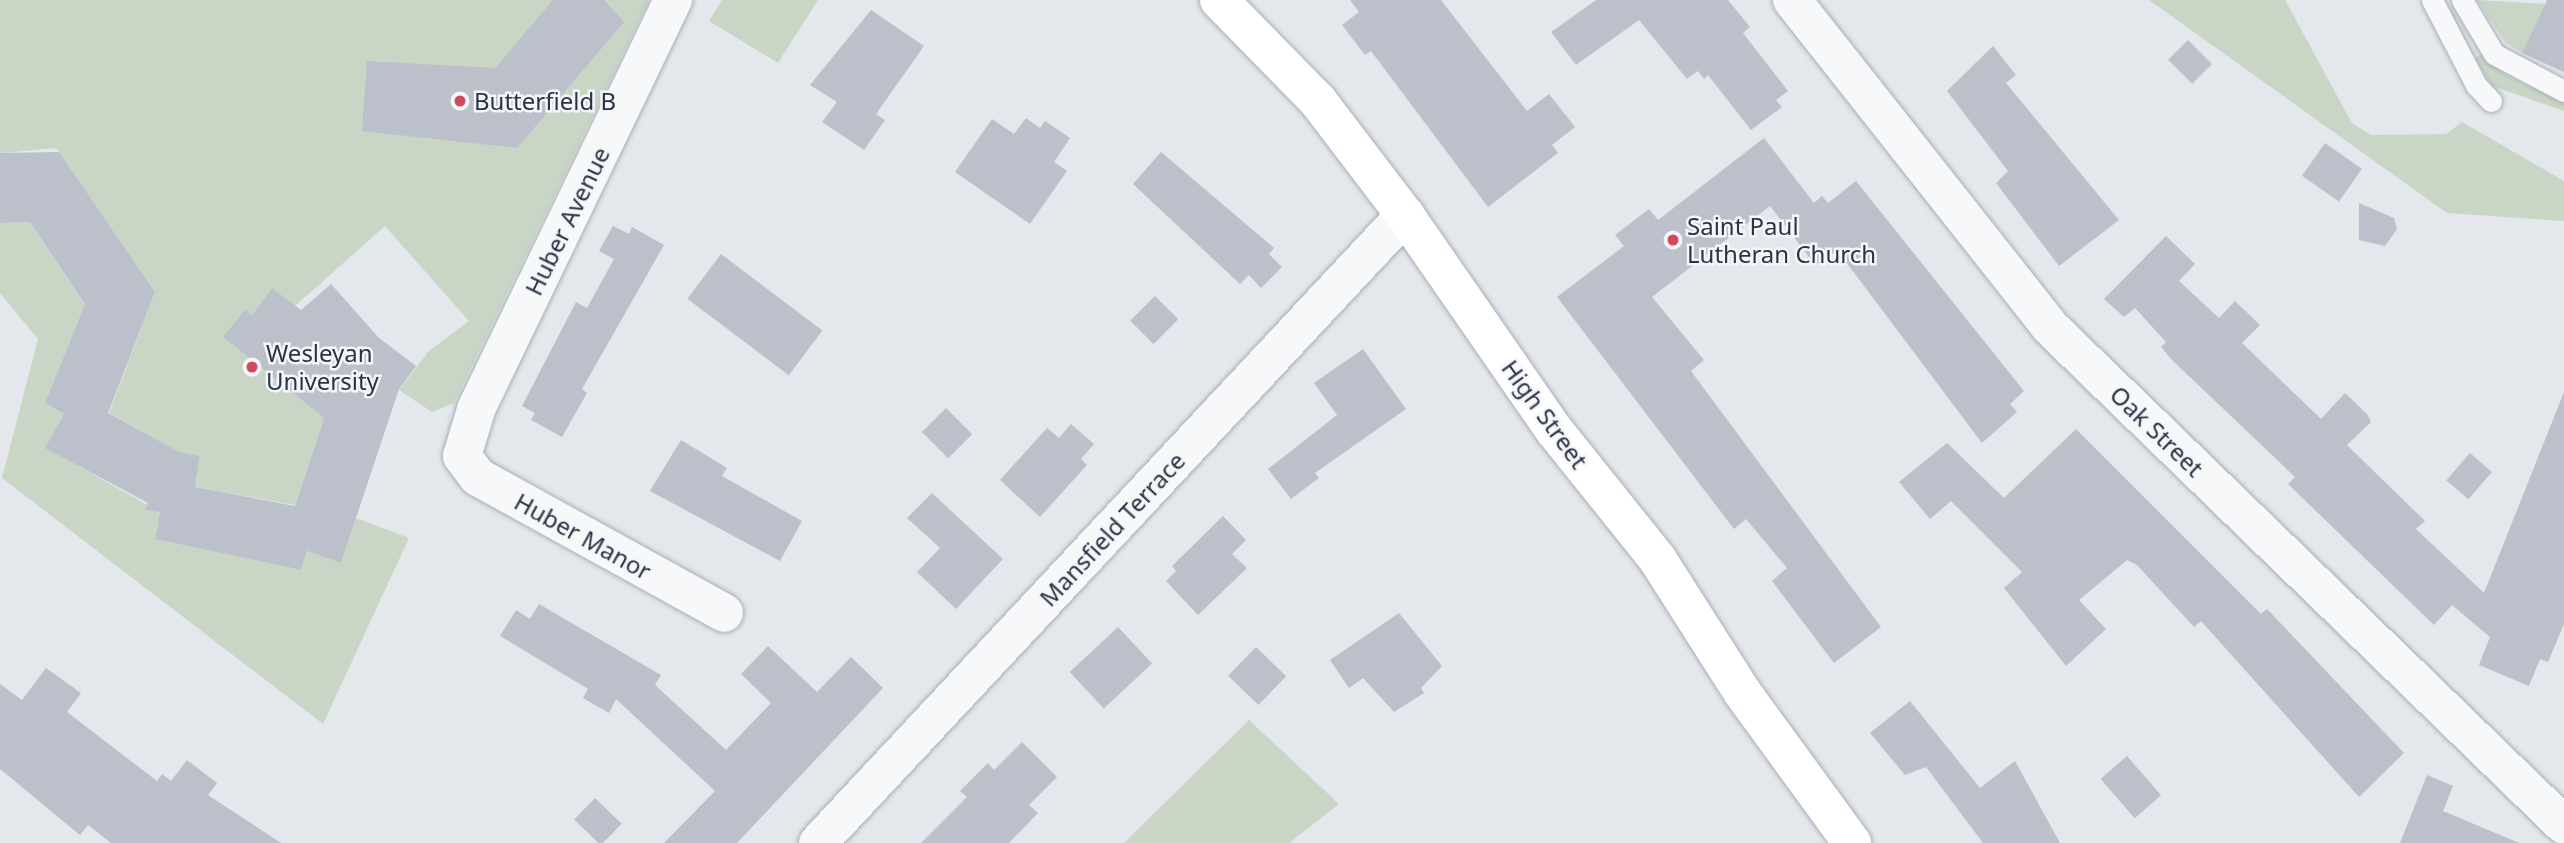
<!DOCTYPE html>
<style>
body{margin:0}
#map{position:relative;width:2564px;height:843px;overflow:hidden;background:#e4e7ec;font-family:"Noto Sans",sans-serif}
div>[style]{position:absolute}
.green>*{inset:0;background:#c9d6c5}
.building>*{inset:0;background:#bbc0ca;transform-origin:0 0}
.roads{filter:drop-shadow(0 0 2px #a9aeb7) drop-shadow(0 0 2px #a9aeb7)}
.lane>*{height:21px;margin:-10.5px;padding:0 10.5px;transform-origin:10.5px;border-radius:10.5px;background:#f7f8fa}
.street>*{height:38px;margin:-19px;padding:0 19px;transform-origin:19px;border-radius:19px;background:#f7f8fa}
.secondary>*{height:38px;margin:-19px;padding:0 19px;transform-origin:19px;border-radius:19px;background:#fff}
.dots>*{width:19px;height:19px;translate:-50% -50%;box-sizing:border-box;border:4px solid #f4f6f9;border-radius:50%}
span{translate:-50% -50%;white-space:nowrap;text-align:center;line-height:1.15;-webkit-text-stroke:5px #f4f6f9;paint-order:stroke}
.poi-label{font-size:24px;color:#2b3445}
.left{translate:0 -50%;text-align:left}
.street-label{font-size:24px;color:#2b3445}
</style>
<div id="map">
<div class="green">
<i style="clip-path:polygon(0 0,649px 0,454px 403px,432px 412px,399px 390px,429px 351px,469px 321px,385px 226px,295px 306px,272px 288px,252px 315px,223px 337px,324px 418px,295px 505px,195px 487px,200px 456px,180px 452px,109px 413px,155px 292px,56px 148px,0 153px)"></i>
<i style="clip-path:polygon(722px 0,818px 0,778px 63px,709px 21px)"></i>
<i style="clip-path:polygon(2149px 0,2285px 0,2352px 123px,2371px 135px,2446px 134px,2462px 122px,2564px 181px,2564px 221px,2447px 213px)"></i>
<i style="clip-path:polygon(2477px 0,2545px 4px,2522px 53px,2505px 42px)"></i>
<i style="clip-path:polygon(2482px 54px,2506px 75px,2564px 103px,2564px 111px,2492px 86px,2475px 58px)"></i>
<i style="clip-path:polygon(30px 222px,85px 304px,45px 403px,64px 414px,46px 448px,160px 512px,155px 539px,301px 570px,307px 551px,341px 563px,356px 518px,409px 538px,323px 724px,2px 478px,38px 339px,0 293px,0 223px)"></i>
<i style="clip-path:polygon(1249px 720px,1339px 804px,1289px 843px,1124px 843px)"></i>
</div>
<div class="building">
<i style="clip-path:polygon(553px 0,604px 0,624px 22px,517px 148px,362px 131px,367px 61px,495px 68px)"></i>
<i style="clip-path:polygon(1350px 0,1441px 0,1527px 111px,1549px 94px,1575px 127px,1552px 145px,1558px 153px,1488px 207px,1371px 51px,1365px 55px,1342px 25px,1359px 12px)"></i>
<i style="clip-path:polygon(1596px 0,1728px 0,1750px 27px,1743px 33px,1788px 91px,1776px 100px,1782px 107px,1751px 130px,1708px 75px,1704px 79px,1698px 71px,1687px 79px,1639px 20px,1576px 65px,1551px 32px)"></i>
<i style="clip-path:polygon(2547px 0,2564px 0,2564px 72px,2522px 53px)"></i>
<i style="clip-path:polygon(871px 10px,924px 46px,876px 114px,885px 120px,864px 150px,822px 122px,837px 102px,810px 85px)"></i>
<i style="left:2188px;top:40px;width:34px;height:28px;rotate:45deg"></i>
<i style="clip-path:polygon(1993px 46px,2016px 75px,2006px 83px,2119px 220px,2059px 266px,1996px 183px,2008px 171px,1947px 91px)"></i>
<i style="clip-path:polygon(1026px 118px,1040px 128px,1045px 121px,1070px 138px,1054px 162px,1067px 171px,1030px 224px,955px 172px,992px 119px,1014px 134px)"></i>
<i style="clip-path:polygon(1764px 138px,1814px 203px,1822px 196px,1828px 203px,1856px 181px,2024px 391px,2010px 404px,2017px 412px,1982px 443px,1843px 258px,1833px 253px,1816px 266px,1770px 206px,1652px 297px,1704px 360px,1691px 371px,1881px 627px,1834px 663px,1772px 581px,1787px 568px,1746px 519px,1734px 529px,1557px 297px,1624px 246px,1615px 235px,1649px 209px,1658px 220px)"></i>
<i style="left:2325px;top:143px;width:45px;height:40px;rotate:35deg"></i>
<i style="clip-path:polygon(59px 152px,155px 292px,108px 413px,180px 452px,200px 456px,195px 487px,295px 506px,324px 418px,223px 337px,245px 310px,252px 315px,272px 288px,301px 310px,331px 284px,379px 338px,416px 366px,399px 389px,341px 563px,307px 551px,301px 570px,155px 539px,160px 512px,145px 510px,148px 503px,45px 448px,64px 414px,45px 403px,85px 304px,30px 222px,0 223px,0 153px)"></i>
<i style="clip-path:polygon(1161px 152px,1274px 248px,1269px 254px,1282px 267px,1261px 288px,1249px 275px,1240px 284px,1133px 184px)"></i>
<i style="clip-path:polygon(2359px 203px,2394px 218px,2397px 229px,2385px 246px,2359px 240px)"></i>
<i style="clip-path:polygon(613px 226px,629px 234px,632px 227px,664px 245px,582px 389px,587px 393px,562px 437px,531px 420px,535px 413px,522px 406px,576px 302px,587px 308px,614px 259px,599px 251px)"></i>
<i style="clip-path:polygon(2166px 236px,2195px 264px,2179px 281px,2219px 318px,2235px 301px,2260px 325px,2242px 343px,2321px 419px,2345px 393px,2367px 414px,2371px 422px,2347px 445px,2425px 521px,2416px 529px,2484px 593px,2564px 392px,2564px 624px,2548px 662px,2540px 659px,2529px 686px,2479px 665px,2490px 637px,2452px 605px,2434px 625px,2288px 484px,2295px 477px,2172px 360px,2161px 347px,2166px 342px,2135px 308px,2124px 317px,2104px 299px)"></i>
<i style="left:721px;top:254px;width:127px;height:56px;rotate:37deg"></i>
<i style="left:1155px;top:296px;width:33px;height:35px;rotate:45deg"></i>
<i style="clip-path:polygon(1363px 349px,1406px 409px,1315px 473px,1319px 478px,1291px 499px,1268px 469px,1337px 415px,1314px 383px)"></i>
<i style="left:946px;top:408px;width:37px;height:34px;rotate:45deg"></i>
<i style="clip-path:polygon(1071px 424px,1094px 444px,1081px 459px,1087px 465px,1040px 517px,1000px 480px,1047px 428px,1059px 438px)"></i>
<i style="clip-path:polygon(2076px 429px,2261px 614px,2267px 609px,2404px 753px,2359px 797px,2201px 621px,2194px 627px,2137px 565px,2127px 560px,2079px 600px,2106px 629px,2066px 666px,2004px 588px,2022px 572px,1951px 501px,1930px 519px,1899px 482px,1947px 443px,2004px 498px)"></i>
<i style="clip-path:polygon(681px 440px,727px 468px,722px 476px,802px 521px,780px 561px,650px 491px)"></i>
<i style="left:2470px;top:453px;width:29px;height:36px;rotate:41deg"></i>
<i style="clip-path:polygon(932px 493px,1003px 559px,956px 609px,917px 572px,940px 548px,907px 518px)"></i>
<i style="clip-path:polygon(1223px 516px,1246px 540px,1232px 554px,1247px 568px,1198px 615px,1166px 581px,1176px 571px,1172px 566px)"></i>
<i style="clip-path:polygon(539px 604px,661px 675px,655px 685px,726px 750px,771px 703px,741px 674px,768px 646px,817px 692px,851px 657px,883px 688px,737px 843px,664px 843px,715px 791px,616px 699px,609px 713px,583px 698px,588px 689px,500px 636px,516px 610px,530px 619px)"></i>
<i style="clip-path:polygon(1399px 613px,1442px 666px,1421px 688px,1424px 693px,1394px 712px,1363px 678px,1349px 688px,1330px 660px)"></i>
<i style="left:1118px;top:627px;width:50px;height:66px;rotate:47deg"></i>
<i style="left:1256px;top:647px;width:42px;height:40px;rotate:44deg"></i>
<i style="clip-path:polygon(46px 668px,81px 693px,67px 712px,157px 781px,162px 774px,171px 781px,187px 760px,217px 783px,208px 795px,281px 843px,111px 843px,88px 825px,80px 835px,0 769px,0 684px,22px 700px)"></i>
<i style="clip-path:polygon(1910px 701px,1980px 788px,2015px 761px,2060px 843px,1983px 843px,1926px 767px,1905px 775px,1870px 733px)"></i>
<i style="clip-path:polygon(1022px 742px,1057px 777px,1029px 805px,1038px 813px,1009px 843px,921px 843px,967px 797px,960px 791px,988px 763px,994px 770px)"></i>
<i style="left:2127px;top:756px;width:52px;height:35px;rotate:49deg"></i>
<i style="clip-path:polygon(2427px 775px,2453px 786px,2443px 811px,2519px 843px,2400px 843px)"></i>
<i style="left:595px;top:798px;width:37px;height:30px;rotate:44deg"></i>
</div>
<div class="roads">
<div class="lane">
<i style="left:2432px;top:0;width:96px;rotate:62.6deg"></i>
<i style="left:2476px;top:85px;width:22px;rotate:47deg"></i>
<i style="left:2462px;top:0;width:63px;rotate:59.3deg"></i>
<i style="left:2494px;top:54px;width:79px;rotate:27.9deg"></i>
</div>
<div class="street">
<i style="left:673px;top:0;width:455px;rotate:115.7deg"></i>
<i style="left:476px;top:410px;width:48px;rotate:106.9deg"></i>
<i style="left:462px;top:456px;width:26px;rotate:53deg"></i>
<i style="left:478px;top:477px;width:281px;rotate:28.9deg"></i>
<i style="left:1792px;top:0;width:415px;rotate:51.7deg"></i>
<i style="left:2049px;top:326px;width:717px;rotate:44.1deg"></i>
<i style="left:818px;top:843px;width:860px;rotate:-46.93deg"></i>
</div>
<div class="secondary">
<i style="left:1219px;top:0;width:141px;rotate:45.6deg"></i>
<i style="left:1318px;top:101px;width:143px;rotate:52.7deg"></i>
<i style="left:1405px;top:215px;width:262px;rotate:55.3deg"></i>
<i style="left:1554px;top:430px;width:166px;rotate:51.3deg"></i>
<i style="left:1658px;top:560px;width:156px;rotate:57.5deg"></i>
<i style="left:1742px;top:692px;width:187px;rotate:53.9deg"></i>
</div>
</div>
<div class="dots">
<i style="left:460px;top:101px;background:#d1495b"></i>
<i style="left:1673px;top:240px;background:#d1495b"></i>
<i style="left:252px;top:367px;background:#d1495b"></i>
</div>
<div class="poi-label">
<span class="left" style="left:474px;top:101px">Butterfield B</span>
<span class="left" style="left:1687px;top:240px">Saint Paul<br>Lutheran Church</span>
<span class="left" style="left:266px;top:367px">Wesleyan<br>University</span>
</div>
<div class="street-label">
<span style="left:567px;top:221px;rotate:-64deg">Huber Avenue</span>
<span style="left:1545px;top:414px;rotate:54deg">High Street</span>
<span style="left:2157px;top:431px;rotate:44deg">Oak Street</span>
<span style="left:1112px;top:529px;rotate:-47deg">Mansfield Terrace</span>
<span style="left:583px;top:536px;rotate:29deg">Huber Manor</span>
</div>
</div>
